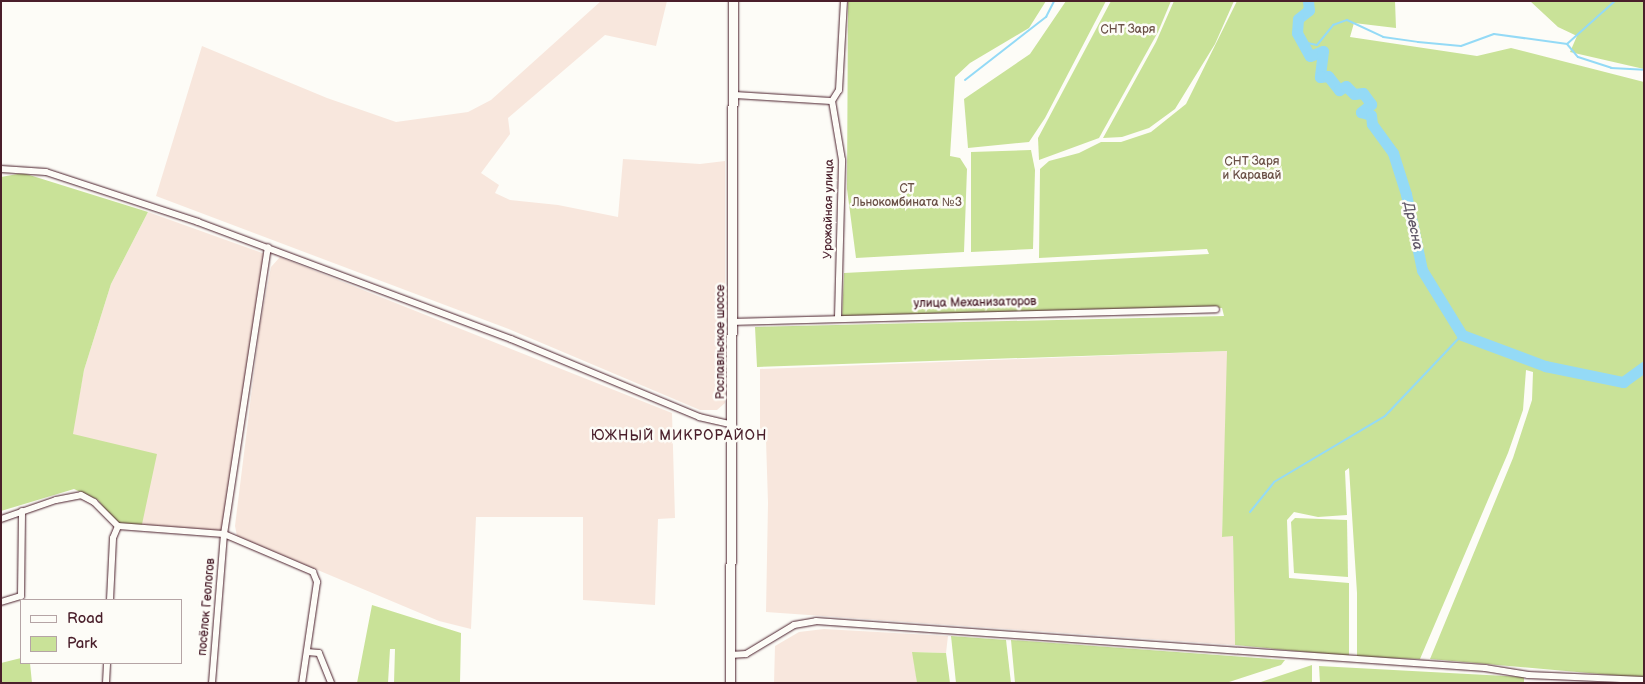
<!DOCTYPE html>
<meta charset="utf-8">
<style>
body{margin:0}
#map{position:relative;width:1645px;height:684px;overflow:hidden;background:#fdfcf7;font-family:"Balsamiq Sans",sans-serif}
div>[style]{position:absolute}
.built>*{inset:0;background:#f8e7dd}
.green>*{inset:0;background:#c9e298}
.stream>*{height:2px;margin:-1px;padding:0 1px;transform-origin:1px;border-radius:1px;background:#94daf6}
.river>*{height:11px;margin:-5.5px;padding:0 5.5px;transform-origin:5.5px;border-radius:5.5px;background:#94daf6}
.roads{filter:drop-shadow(0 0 1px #4a1f2b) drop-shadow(0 0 1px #4a1f2b)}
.minor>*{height:6px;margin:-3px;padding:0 3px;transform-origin:3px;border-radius:3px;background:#fdfcf7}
.major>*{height:9px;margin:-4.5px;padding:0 4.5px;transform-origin:4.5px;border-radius:4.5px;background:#fdfcf7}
span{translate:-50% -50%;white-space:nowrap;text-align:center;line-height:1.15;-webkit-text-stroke:5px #fdfcf7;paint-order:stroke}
.park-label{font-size:12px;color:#6a5046}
.street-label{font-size:12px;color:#4a1f2b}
.water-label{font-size:14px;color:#605768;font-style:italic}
.neighbourhood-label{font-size:14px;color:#4a1f2b;letter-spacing:1px}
.frame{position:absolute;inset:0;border:2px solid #4a1f2b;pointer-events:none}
.legend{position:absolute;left:20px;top:599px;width:162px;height:65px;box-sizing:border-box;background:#fdfcf7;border:1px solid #b5a4a5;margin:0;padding:6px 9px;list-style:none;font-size:15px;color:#4a1f2b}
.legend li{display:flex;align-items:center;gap:10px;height:25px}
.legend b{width:25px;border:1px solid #b5a4a5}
</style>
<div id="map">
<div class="built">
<i style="clip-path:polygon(601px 1px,667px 1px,656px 46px,605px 35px,508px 118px,510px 134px,481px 173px,499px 185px,495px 193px,510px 200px,558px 205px,618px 217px,623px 159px,700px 164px,725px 161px,725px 403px,717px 410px,700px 410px,511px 330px,156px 196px,202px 46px,327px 98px,396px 122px,468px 112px,491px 100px)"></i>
<i style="clip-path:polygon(148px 212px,265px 254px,223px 535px,141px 529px,72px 434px,84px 370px,111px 284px)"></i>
<i style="clip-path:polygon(280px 257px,672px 413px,675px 518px,658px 519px,655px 605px,583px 600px,583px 517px,476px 517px,471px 629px,439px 621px,237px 536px,235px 526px,260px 324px,271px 267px)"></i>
<i style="clip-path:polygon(1228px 351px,1222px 537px,1233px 535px,1235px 645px,766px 612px,768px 503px,766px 440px,760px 439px,760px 369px)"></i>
<i style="clip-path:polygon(824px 629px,948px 636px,946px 653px,913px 652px,917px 683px,774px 683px,775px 646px,799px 632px)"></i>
</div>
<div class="green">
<i style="clip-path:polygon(848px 1px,1046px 1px,1029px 28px,970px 63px,955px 77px,950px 156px,960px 158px,967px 169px,964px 252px,856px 258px,847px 189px)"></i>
<i style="clip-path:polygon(1066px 1px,1106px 1px,1045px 118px,1029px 142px,968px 148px,964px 99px,1030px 54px)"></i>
<i style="clip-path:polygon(1111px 1px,1171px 1px,1158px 32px,1099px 138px,1039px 160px,1038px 138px)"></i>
<i style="clip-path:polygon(1174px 1px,1234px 1px,1215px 44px,1175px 109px,1149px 128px,1122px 137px,1103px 138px,1156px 42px)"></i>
<i style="clip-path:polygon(1237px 1px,1395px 1px,1396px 28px,1354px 23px,1350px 37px,1477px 56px,1511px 48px,1644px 82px,1644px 678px,1430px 659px,1513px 458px,1532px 400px,1533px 372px,1526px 370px,1523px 410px,1508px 453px,1420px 659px,1357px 657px,1357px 593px,1349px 468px,1345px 471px,1347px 515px,1318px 517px,1294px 512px,1287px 520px,1289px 578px,1349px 583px,1349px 656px,1235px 645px,1233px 536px,1222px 537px,1227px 351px,757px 367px,755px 327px,1224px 316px,1222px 308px,842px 319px,844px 273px,1209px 254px,1207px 249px,1039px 258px,1040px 169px,1049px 161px,1079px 153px,1101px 142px,1121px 142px,1151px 132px,1186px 104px)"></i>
<i style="clip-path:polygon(1530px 1px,1644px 1px,1644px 69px,1570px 52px,1577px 36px,1558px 27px)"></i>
<i style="clip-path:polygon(1031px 150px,1035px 170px,1033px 249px,971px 252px,971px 152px)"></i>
<i style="clip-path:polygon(23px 173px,148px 212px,111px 284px,84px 370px,73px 434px,157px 454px,141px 529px,115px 522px,98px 500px,74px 489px,1px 511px,1px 177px)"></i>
<i style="clip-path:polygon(1295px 518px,1347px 520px,1348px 577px,1294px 573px,1291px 522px)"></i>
<i style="clip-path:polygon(372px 605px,461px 633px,460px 683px,394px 683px,395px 649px,390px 649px,388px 683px,357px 683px)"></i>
<i style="clip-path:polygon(951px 636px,1006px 640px,1011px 683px,956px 683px)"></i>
<i style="clip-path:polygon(1011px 640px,1285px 660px,1281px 665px,1226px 683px,1015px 683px)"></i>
<i style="clip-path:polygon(912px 652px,946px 653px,950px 683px,917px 683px)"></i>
<i style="clip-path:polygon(21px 658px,21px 663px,30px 663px,32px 683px,1px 683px,1px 663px)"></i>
<i style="clip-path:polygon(1312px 665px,1312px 683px,1258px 683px)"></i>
<i style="clip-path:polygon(1319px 666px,1524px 677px,1524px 683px,1320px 683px)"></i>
</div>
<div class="stream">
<i style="left:1303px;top:42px;width:14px;rotate:12deg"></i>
<i style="left:1317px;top:45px;width:26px;rotate:-51deg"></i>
<i style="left:1333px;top:25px;width:15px;rotate:-20deg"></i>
<i style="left:1347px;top:20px;width:40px;rotate:25deg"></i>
<i style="left:1383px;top:37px;width:35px;rotate:8deg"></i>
<i style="left:1418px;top:42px;width:43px;rotate:5.3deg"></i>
<i style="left:1461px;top:46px;width:35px;rotate:-20deg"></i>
<i style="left:1494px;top:34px;width:74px;rotate:7.8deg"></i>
<i style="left:1567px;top:44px;width:64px;rotate:-41.9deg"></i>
<i style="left:1567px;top:44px;width:17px;rotate:50deg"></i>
<i style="left:1578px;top:57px;width:35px;rotate:18deg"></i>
<i style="left:1611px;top:68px;width:33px;rotate:3deg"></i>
<i style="left:965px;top:80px;width:103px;rotate:-37.9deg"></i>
<i style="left:1046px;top:17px;width:18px;rotate:-63deg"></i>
<i style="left:1250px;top:512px;width:38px;rotate:-51deg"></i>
<i style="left:1274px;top:482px;width:129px;rotate:-30.7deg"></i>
<i style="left:1385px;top:416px;width:112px;rotate:-46.5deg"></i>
</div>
<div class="river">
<i style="left:1308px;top:1px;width:9px;rotate:84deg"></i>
<i style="left:1309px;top:10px;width:14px;rotate:141deg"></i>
<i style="left:1298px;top:19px;width:14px;rotate:94deg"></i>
<i style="left:1297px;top:33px;width:26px;rotate:61deg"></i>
<i style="left:1310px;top:56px;width:14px;rotate:-21deg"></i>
<i style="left:1323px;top:51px;width:26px;rotate:97deg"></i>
<i style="left:1320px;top:77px;width:8px;rotate:-7deg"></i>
<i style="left:1328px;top:76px;width:18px;rotate:52deg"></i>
<i style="left:1339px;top:90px;width:8px;rotate:-30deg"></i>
<i style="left:1346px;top:86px;width:11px;rotate:45deg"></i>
<i style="left:1354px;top:94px;width:9px;rotate:-6deg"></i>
<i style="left:1363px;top:93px;width:14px;rotate:54deg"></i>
<i style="left:1371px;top:104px;width:13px;rotate:141deg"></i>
<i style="left:1361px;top:112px;width:10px;rotate:17deg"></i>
<i style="left:1371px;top:115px;width:9px;rotate:84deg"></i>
<i style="left:1372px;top:124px;width:36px;rotate:54deg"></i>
<i style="left:1393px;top:153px;width:43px;rotate:72.4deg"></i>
<i style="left:1406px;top:194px;width:78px;rotate:78.1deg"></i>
<i style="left:1422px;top:270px;width:76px;rotate:58.4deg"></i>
<i style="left:1462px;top:335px;width:89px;rotate:20.5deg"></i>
<i style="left:1545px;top:366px;width:80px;rotate:11.6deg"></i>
<i style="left:1623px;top:382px;width:26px;rotate:-36deg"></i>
</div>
<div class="roads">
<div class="minor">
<i style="left:734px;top:95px;width:98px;rotate:3.5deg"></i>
<i style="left:1px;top:169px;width:45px;rotate:3.8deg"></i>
<i style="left:46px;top:172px;width:160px;rotate:18.2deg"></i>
<i style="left:198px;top:222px;width:334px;rotate:20.5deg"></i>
<i style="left:511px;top:339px;width:204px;rotate:22.5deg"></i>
<i style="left:699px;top:417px;width:35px;rotate:13deg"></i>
<i style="left:838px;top:317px;width:157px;rotate:-88.5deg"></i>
<i style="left:842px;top:160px;width:60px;rotate:-99.6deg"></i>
<i style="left:832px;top:101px;width:13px;rotate:-58deg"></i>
<i style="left:839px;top:90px;width:89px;rotate:-86.8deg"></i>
<i style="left:733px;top:322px;width:483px;rotate:-1.5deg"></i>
<i style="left:1px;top:519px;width:58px;rotate:-19.1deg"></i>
<i style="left:56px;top:500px;width:25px;rotate:-11deg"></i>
<i style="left:81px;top:495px;width:15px;rotate:28deg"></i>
<i style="left:94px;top:502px;width:34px;rotate:45deg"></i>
<i style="left:110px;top:600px;width:62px;rotate:-87.2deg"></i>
<i style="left:113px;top:538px;width:13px;rotate:-67deg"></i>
<i style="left:118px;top:526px;width:106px;rotate:4.3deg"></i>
<i style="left:224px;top:534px;width:97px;rotate:23.1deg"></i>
<i style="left:313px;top:572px;width:11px;rotate:68deg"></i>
<i style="left:317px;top:582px;width:102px;rotate:98.4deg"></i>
<i style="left:1px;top:602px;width:21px;rotate:-17deg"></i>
<i style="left:21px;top:596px;width:85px;rotate:-89.3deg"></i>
<i style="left:307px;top:652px;width:12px;rotate:5deg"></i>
<i style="left:319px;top:653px;width:32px;rotate:68deg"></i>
<i style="left:730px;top:655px;width:16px;rotate:-4deg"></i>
<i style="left:746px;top:654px;width:56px;rotate:-31.1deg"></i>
<i style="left:794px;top:625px;width:22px;rotate:-10deg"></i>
<i style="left:816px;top:621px;width:671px;rotate:4.02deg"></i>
<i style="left:1485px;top:668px;width:44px;rotate:9.2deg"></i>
<i style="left:1528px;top:675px;width:116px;rotate:2.5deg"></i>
<i style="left:106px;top:683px;width:20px;rotate:-87deg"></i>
<i style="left:212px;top:683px;width:149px;rotate:-85.4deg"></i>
<i style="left:224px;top:534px;width:290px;rotate:-81.3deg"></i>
</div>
<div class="major">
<i style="left:730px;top:683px;width:682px;rotate:-89.75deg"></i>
</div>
</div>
<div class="park-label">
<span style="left:1128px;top:30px">СНТ Заря</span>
<span style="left:1252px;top:169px">СНТ Заря<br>и Каравай</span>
<span style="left:907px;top:196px">СТ<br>Льнокомбината №3</span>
</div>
<div class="street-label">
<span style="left:829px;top:209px;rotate:-89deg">Урожайная улица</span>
<span style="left:975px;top:303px;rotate:-1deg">улица Механизаторов</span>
<span style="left:721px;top:342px;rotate:-90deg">Рославльское шоссе</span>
<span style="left:207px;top:607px;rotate:-85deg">посёлок Геологов</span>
</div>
<div class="water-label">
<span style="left:1413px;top:226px;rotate:78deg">Дресна</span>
</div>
<div class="neighbourhood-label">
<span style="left:679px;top:436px">ЮЖНЫЙ МИКРОРАЙОН</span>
</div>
<div class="frame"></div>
<ul class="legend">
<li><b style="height:6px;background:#fdfcf7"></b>Road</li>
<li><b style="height:14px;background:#c9e298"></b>Park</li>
</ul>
</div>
